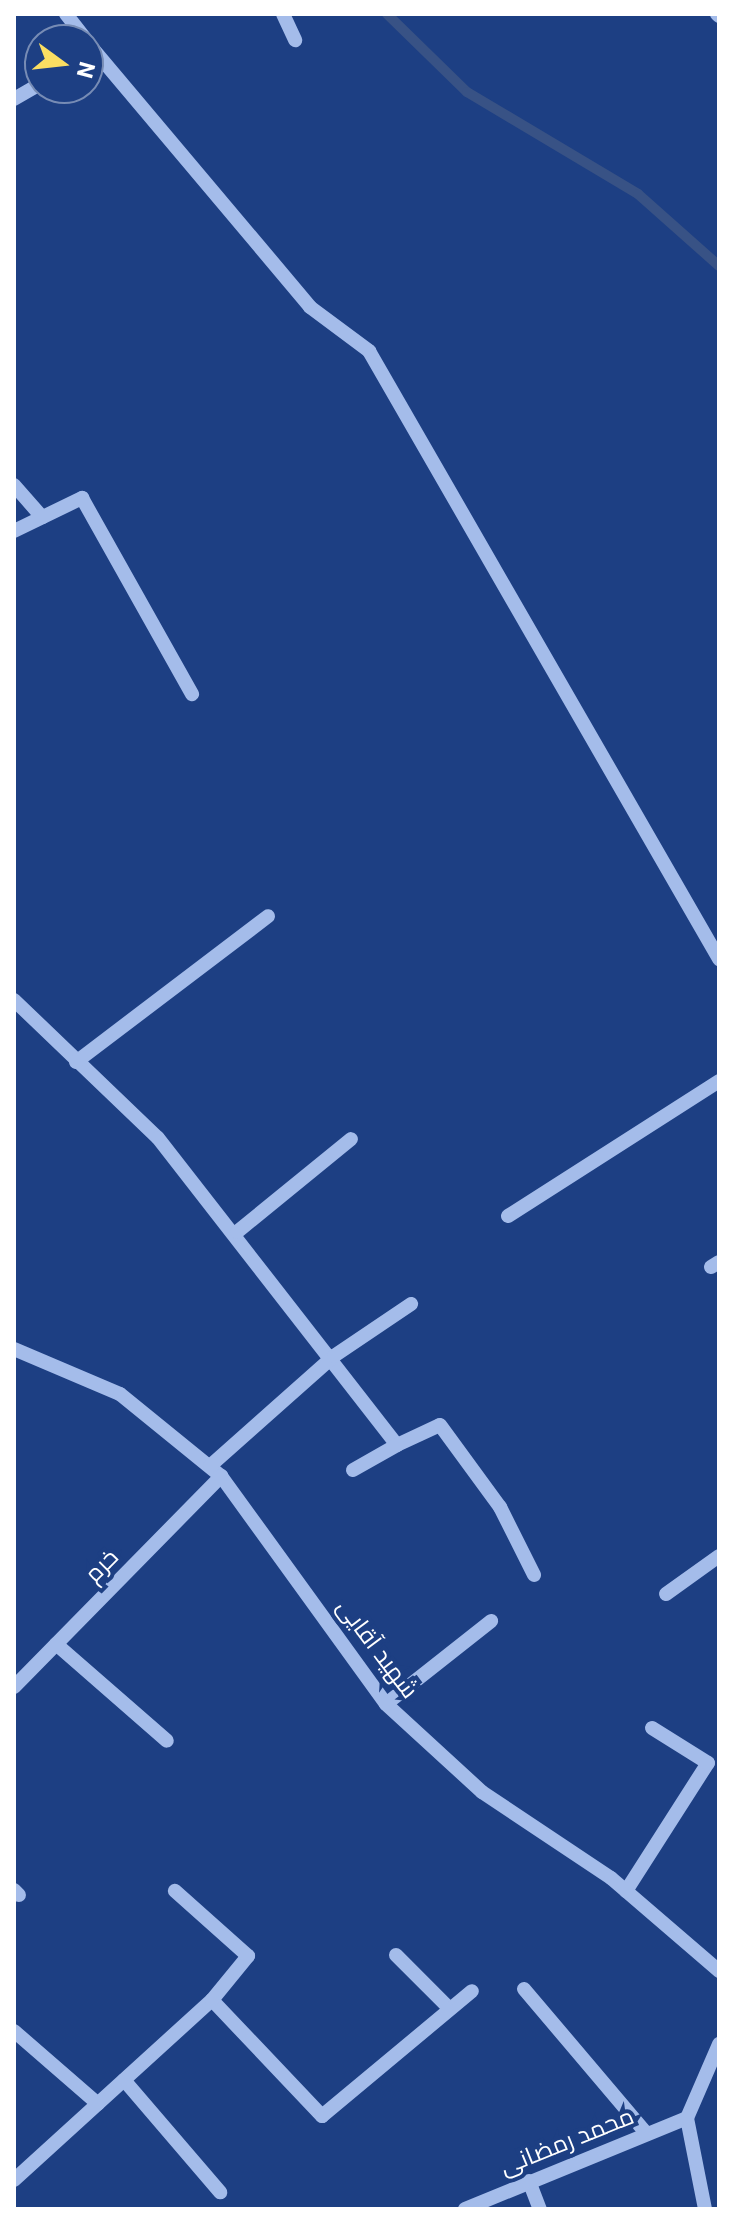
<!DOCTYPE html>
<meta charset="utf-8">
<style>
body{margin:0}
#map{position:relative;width:733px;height:2223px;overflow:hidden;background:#1d3f83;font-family:Roboto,Cairo,sans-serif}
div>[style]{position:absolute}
.stream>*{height:10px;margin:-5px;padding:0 5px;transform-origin:5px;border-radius:5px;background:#385285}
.minor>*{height:14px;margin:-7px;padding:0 7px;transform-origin:7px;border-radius:7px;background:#a4bcea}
span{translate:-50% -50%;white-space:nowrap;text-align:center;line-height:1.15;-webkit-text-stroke:8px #1d3f83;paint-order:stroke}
.street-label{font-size:24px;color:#fff}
.frame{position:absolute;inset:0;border:16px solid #fff;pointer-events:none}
.north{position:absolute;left:24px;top:24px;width:80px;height:80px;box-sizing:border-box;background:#1d3f83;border:2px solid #778cb5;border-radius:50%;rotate:105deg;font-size:22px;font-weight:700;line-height:32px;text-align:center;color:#fff}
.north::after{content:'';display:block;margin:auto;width:28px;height:36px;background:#fade62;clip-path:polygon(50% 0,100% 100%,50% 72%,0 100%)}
</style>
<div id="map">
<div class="stream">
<i style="left:387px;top:14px;width:112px;rotate:44.3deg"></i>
<i style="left:467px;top:92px;width:199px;rotate:30.8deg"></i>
<i style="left:638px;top:194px;width:108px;rotate:41.6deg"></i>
</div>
<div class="minor">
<i style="left:66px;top:14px;width:33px;rotate:52deg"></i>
<i style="left:283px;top:14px;width:29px;rotate:65deg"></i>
<i style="left:717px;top:14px;width:3px;rotate:45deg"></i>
<i style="left:88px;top:43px;width:345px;rotate:49.9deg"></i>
<i style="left:310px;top:307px;width:74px;rotate:36.7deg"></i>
<i style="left:369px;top:351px;width:702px;rotate:60.07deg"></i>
<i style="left:14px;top:99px;width:30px;rotate:-30deg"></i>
<i style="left:14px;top:485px;width:43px;rotate:48.8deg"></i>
<i style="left:14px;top:531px;width:76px;rotate:-25.9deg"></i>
<i style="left:82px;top:498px;width:225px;rotate:60.7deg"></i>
<i style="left:14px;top:1000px;width:199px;rotate:43.8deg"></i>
<i style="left:158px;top:1138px;width:389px;rotate:52.1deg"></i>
<i style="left:397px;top:1445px;width:47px;rotate:-24.9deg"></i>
<i style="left:440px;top:1425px;width:102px;rotate:53.8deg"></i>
<i style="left:500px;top:1507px;width:76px;rotate:63.4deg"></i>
<i style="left:76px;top:1062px;width:241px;rotate:-37.2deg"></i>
<i style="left:508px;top:1216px;width:250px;rotate:-32.6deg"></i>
<i style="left:237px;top:1232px;width:147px;rotate:-39.2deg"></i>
<i style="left:711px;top:1267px;width:9px;rotate:-32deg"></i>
<i style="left:14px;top:1349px;width:115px;rotate:23deg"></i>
<i style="left:120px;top:1394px;width:130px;rotate:39.1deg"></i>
<i style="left:221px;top:1476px;width:281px;rotate:54.1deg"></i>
<i style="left:386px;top:1704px;width:130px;rotate:42.5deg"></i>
<i style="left:482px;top:1792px;width:155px;rotate:33.7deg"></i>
<i style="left:611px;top:1878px;width:143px;rotate:40.7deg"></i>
<i style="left:210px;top:1466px;width:166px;rotate:-41.6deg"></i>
<i style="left:334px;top:1356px;width:93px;rotate:-34deg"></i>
<i style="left:353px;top:1470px;width:51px;rotate:-29.6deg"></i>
<i style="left:666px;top:1594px;width:65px;rotate:-35.6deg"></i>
<i style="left:56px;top:1644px;width:147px;rotate:41.1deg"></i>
<i style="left:14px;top:1687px;width:296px;rotate:-45.5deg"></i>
<i style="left:386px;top:1704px;width:134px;rotate:-38.3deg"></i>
<i style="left:14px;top:1890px;width:7px;rotate:45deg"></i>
<i style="left:626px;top:1891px;width:152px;rotate:-57.4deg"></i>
<i style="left:708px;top:1763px;width:66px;rotate:-148deg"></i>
<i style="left:396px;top:1955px;width:74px;rotate:45deg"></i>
<i style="left:524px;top:1989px;width:190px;rotate:49.7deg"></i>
<i style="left:212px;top:2000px;width:160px;rotate:46.5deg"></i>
<i style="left:322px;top:2116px;width:195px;rotate:-39.8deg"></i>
<i style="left:14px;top:2031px;width:111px;rotate:41deg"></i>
<i style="left:124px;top:2080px;width:148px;rotate:49.4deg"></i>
<i style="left:14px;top:2180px;width:268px;rotate:-42.3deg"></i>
<i style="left:212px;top:2000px;width:57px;rotate:-50.7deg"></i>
<i style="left:248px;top:1956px;width:98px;rotate:-138.3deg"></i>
<i style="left:529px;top:2181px;width:30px;rotate:69deg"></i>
<i style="left:465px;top:2209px;width:240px;rotate:-22.3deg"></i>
<i style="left:705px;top:2209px;width:93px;rotate:-101.2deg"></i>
<i style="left:687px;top:2118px;width:81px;rotate:-66.6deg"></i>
</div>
<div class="street-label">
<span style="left:102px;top:1566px;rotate:-45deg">خرم</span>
<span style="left:377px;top:1649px;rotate:53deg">شهید آقایی</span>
<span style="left:567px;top:2142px;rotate:-22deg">محمد رمضانی</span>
</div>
<div class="frame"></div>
<div class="north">N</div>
</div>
